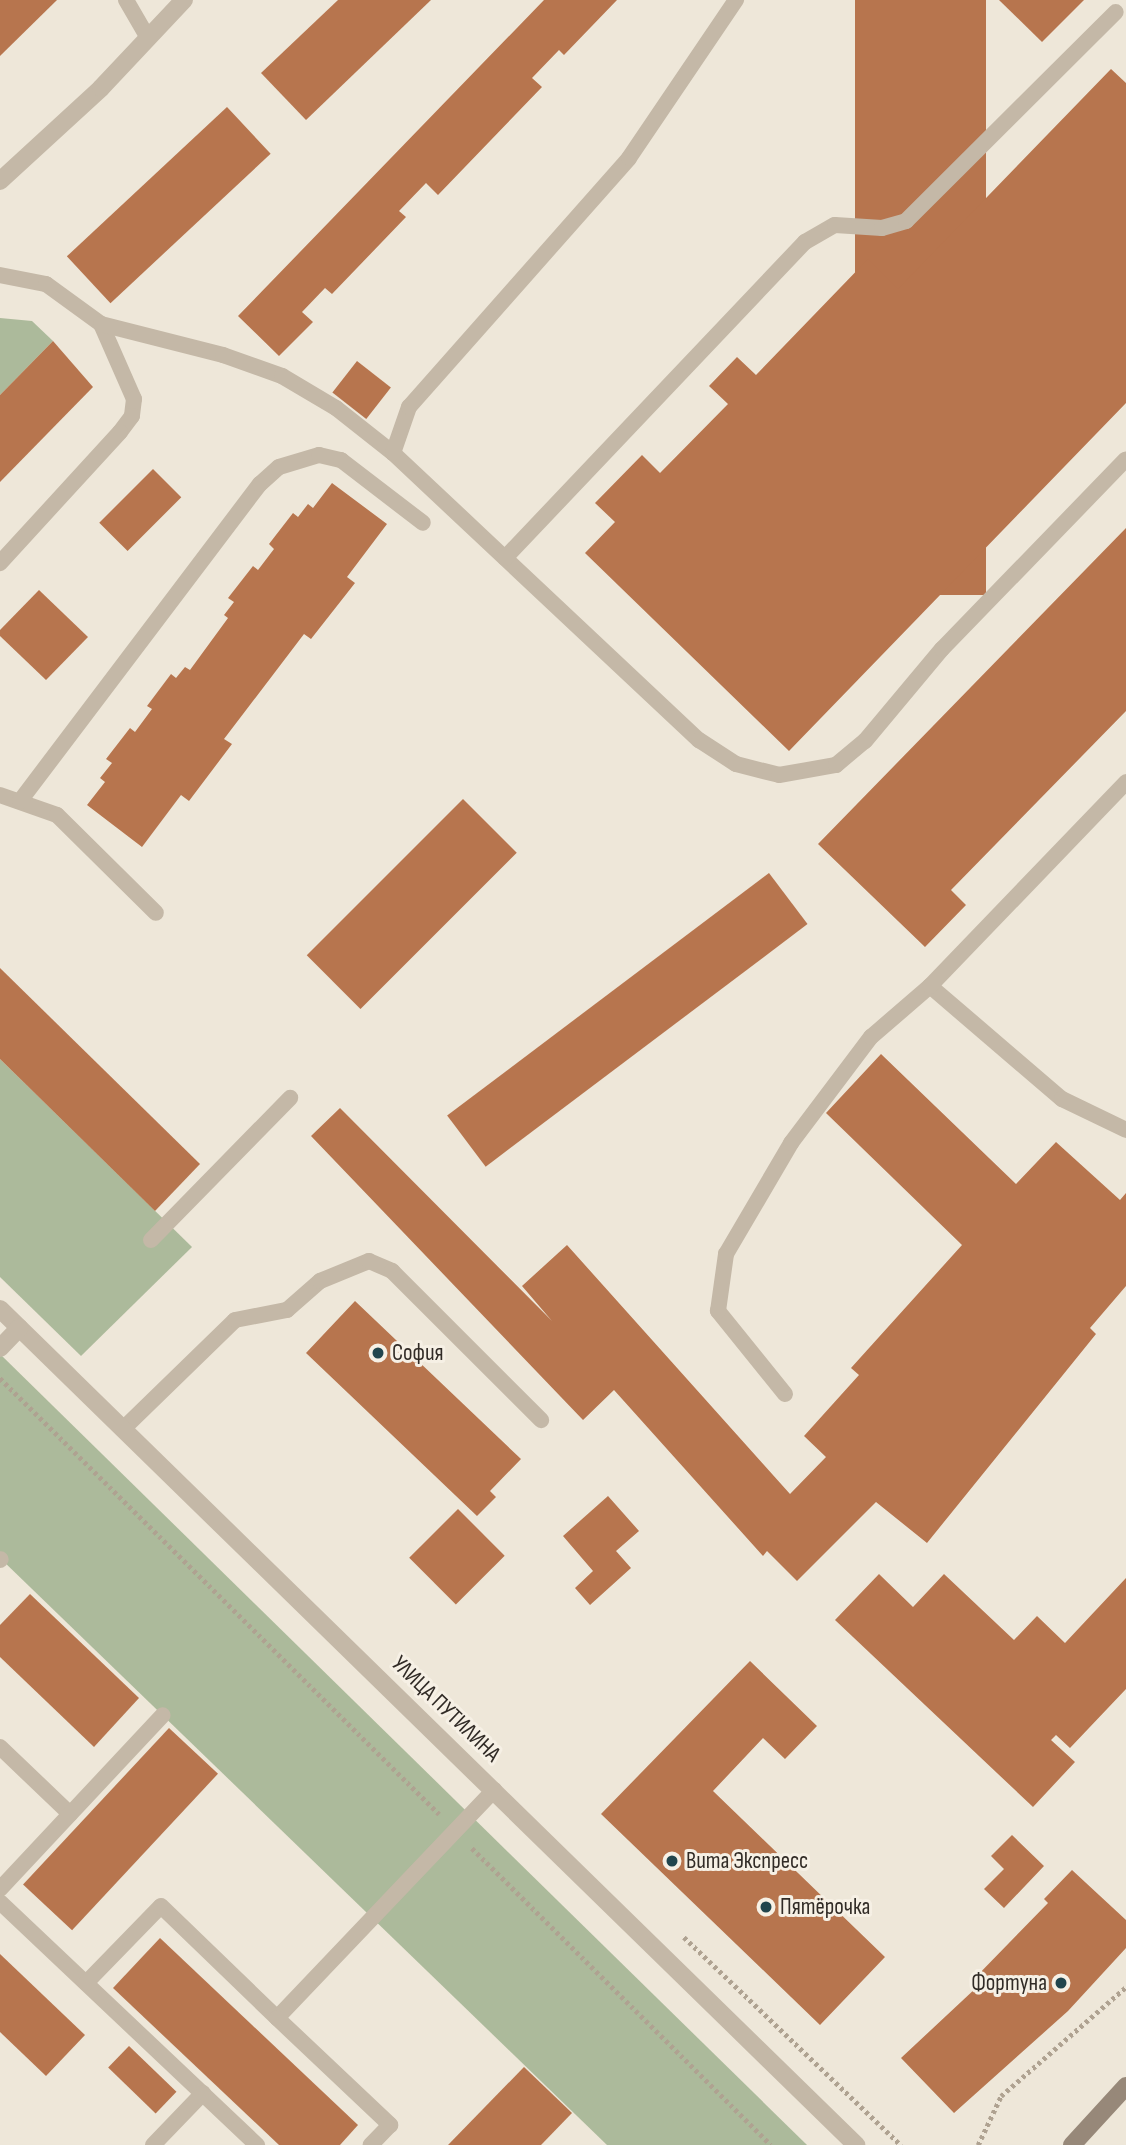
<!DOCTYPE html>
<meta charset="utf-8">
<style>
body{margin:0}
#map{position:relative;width:1126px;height:2145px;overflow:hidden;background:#eee7d9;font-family:"Sofia Sans Condensed",sans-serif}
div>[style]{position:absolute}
.green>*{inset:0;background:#acba9b}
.building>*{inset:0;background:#b7754e;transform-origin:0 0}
.path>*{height:4.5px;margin-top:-2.25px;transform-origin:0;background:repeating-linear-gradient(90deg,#afa291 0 3.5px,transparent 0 7px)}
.service>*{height:16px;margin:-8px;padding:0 8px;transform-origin:8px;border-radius:8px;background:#c4b8a7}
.minor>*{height:18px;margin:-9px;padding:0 9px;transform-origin:9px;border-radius:9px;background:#c4b8a7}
.secondary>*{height:18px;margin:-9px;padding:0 9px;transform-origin:9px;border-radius:9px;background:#978879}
.dots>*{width:19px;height:19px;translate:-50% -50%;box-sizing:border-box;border:4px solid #f6f0e5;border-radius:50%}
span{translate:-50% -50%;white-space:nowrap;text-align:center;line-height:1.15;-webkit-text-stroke:6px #f6f0e5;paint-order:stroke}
.poi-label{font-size:23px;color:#312b26}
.left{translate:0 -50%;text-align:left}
.right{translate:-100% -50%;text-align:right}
.street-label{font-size:23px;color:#312b26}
</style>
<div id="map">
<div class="green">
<i style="clip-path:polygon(0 318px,32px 321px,53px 341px,0 395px)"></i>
<i style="clip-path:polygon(0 1059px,192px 1247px,81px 1356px,0 1277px)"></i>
<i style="clip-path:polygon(0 1354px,807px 2145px,607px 2145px,0 1558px)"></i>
</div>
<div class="building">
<i style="clip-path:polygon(0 0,57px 0,0 56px)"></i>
<i style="clip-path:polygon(338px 0,431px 0,306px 120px,261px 73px)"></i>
<i style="clip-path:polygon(544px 0,617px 0,564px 55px,559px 50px,532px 78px,542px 87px,438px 195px,426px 183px,399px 211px,406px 217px,332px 294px,325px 288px,302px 312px,313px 322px,279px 356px,238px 316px)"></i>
<i style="left:855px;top:0;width:131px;height:595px"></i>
<i style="clip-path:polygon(999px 0,1084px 0,1042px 42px)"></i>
<i style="clip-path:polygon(1111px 69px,1126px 83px,1126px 403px,789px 751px,585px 553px,615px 522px,595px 503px,642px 455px,660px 473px,728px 404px,709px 386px,737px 357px,756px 375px,868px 259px,898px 289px)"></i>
<i style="left:227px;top:107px;width:64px;height:219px;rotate:47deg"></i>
<i style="clip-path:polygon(53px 341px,93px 387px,0 482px,0 395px)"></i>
<i style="left:357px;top:361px;width:43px;height:40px;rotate:38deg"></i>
<i style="left:153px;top:469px;width:40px;height:76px;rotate:45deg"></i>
<i style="clip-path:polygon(332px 483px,387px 524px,347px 577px,355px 583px,311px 639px,304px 634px,224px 739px,232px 744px,189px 801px,181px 795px,142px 847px,87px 805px,105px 782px,100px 778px,112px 763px,106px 759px,130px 728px,135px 732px,152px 709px,147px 706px,171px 674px,176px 678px,185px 667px,190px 670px,228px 618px,224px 615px,234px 602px,228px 598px,253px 566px,258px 570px,274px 549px,269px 544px,293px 513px,298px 517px,308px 504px,313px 508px)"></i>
<i style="clip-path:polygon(1126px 528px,1126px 711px,951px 890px,966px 905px,925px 947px,818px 844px)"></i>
<i style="clip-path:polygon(39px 590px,88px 637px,46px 680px,0 636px,0 630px)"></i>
<i style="left:463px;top:799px;width:76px;height:221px;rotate:45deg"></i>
<i style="left:769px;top:873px;width:64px;height:403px;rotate:53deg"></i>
<i style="clip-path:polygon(0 968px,200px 1164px,155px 1211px,0 1059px)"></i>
<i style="clip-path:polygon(881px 1054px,1016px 1184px,1056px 1142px,1120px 1200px,1126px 1193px,1126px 1286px,1090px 1328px,1096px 1334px,927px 1543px,876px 1502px,797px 1581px,767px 1551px,763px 1556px,614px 1390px,583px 1420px,311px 1136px,340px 1108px,552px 1321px,522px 1286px,567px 1245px,790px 1494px,826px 1457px,804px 1436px,859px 1375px,851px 1368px,962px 1245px,826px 1113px)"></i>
<i style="clip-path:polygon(355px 1301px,521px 1459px,490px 1491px,496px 1497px,477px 1516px,306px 1353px)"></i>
<i style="clip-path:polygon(608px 1496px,639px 1531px,616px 1551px,631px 1568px,590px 1605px,575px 1588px,593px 1571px,563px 1536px)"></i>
<i style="left:458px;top:1509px;width:66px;height:69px;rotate:45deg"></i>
<i style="clip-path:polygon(879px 1574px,913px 1607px,944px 1574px,1014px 1640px,1037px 1616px,1065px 1643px,1126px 1578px,1126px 1689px,1070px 1748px,1056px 1735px,1051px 1740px,1075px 1762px,1033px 1807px,835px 1620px)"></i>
<i style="clip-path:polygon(30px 1594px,139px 1698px,94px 1747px,0 1657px,0 1625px)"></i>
<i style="clip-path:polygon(750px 1661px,817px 1726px,785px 1759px,763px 1738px,713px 1791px,885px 1957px,820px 2025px,601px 1814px)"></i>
<i style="left:169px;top:1728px;width:67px;height:214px;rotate:43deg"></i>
<i style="clip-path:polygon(1012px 1835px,1044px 1866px,1004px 1908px,984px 1889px,1004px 1869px,991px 1856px)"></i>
<i style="clip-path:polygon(1072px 1870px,1126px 1920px,1126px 1948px,1068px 2011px,954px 2113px,901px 2058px,977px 1987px,971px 1982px,1048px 1903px,1044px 1899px)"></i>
<i style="clip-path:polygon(160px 1938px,358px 2125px,340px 2145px,279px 2145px,113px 1988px)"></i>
<i style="clip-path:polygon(0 1954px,85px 2035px,46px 2076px,0 2032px)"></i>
<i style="left:129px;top:2046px;width:66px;height:30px;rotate:44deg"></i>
<i style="clip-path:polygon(524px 2067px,572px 2113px,541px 2145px,448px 2145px)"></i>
</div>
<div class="path">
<i style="left:0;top:1378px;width:619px;rotate:44.8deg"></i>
<i style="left:472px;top:1848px;width:421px;rotate:44.8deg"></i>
<i style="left:684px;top:1937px;width:301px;rotate:43.8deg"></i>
<i style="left:978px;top:2145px;width:54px;rotate:-64.9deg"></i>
<i style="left:1001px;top:2096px;width:166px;rotate:-41.1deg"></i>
</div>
<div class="service">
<i style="left:126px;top:0;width:44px;rotate:59.9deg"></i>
<i style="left:0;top:275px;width:47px;rotate:11.1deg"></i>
<i style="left:46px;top:284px;width:68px;rotate:36deg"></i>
<i style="left:101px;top:324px;width:82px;rotate:66.3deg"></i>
<i style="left:134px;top:399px;width:17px;rotate:97deg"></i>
<i style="left:132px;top:416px;width:20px;rotate:127deg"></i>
<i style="left:120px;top:432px;width:178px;rotate:132.5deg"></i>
<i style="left:101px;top:324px;width:126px;rotate:14.3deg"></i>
<i style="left:223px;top:355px;width:63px;rotate:19.6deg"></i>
<i style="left:282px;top:376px;width:63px;rotate:30.7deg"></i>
<i style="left:336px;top:408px;width:73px;rotate:38.3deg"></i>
<i style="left:393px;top:453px;width:420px;rotate:43.2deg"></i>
<i style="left:699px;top:740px;width:44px;rotate:33deg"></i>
<i style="left:736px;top:764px;width:44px;rotate:14.3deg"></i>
<i style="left:779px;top:775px;width:58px;rotate:-10deg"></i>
<i style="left:836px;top:765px;width:38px;rotate:-40deg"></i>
<i style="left:865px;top:741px;width:120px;rotate:-50.1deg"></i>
<i style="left:942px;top:649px;width:264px;rotate:-45.9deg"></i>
<i style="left:393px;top:453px;width:49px;rotate:-70.8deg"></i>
<i style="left:409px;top:407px;width:332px;rotate:-48.5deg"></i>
<i style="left:629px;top:158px;width:191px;rotate:-55.9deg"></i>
<i style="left:505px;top:558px;width:436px;rotate:-46.5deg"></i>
<i style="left:805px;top:242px;width:34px;rotate:-30deg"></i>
<i style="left:835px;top:225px;width:47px;rotate:3.7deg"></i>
<i style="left:882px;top:228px;width:25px;rotate:-16deg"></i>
<i style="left:906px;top:221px;width:296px;rotate:-44.9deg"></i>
<i style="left:0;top:795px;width:60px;rotate:19.3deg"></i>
<i style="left:57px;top:815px;width:139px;rotate:44.7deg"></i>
<i style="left:20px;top:801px;width:398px;rotate:-52.9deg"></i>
<i style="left:260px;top:484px;width:25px;rotate:-42deg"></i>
<i style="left:279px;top:467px;width:42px;rotate:-16.7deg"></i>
<i style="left:319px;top:455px;width:23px;rotate:13deg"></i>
<i style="left:341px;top:460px;width:103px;rotate:37.5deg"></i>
<i style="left:930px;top:986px;width:174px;rotate:40.6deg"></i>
<i style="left:1062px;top:1099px;width:71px;rotate:25.8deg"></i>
<i style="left:151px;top:1240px;width:199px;rotate:-45.6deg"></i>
<i style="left:785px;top:1394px;width:107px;rotate:-128.9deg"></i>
<i style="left:718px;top:1311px;width:58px;rotate:-82deg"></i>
<i style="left:726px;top:1254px;width:129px;rotate:-59.6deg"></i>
<i style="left:791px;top:1143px;width:133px;rotate:-53deg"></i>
<i style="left:871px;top:1037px;width:78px;rotate:-40.8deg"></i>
<i style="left:930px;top:986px;width:283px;rotate:-46.1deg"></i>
<i style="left:123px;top:1429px;width:156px;rotate:-44.2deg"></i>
<i style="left:235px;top:1320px;width:53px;rotate:-10.9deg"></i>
<i style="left:287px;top:1310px;width:44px;rotate:-41.3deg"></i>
<i style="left:320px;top:1281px;width:53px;rotate:-22.2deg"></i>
<i style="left:369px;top:1261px;width:25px;rotate:23deg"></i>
<i style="left:392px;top:1271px;width:211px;rotate:45deg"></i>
<i style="left:0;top:1560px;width:1px;rotate:-45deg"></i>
<i style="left:0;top:1747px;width:97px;rotate:43.7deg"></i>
<i style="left:0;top:1889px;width:238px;rotate:-46.9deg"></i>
<i style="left:0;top:1902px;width:354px;rotate:43.4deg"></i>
<i style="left:86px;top:1983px;width:107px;rotate:-45.8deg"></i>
<i style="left:161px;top:1906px;width:161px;rotate:44deg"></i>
<i style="left:277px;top:2018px;width:315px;rotate:-46.4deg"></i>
<i style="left:277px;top:2018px;width:156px;rotate:43.4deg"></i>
<i style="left:390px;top:2125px;width:28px;rotate:134deg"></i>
<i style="left:153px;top:2145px;width:72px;rotate:-46.1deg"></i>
</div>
<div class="minor">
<i style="left:0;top:181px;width:137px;rotate:-42.6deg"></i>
<i style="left:101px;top:88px;width:121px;rotate:-46.7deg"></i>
<i style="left:0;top:1309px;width:1197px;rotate:44.32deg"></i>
<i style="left:0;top:1348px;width:28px;rotate:-46deg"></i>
</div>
<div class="secondary">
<i style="left:1072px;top:2145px;width:80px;rotate:-47.5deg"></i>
</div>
<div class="dots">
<i style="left:378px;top:1353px;background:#21454d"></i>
<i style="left:672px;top:1861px;background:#21454d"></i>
<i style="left:766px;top:1907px;background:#21454d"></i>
<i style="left:1061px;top:1983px;background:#21454d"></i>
</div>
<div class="poi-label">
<span class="left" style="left:392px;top:1353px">София</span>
<span class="left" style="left:686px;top:1861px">Вита Экспресс</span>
<span class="left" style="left:780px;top:1907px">Пятёрочка</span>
<span class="right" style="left:1047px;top:1983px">Фортуна</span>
</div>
<div class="street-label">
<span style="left:446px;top:1709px;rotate:44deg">УЛИЦА ПУТИЛИНА</span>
</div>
</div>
